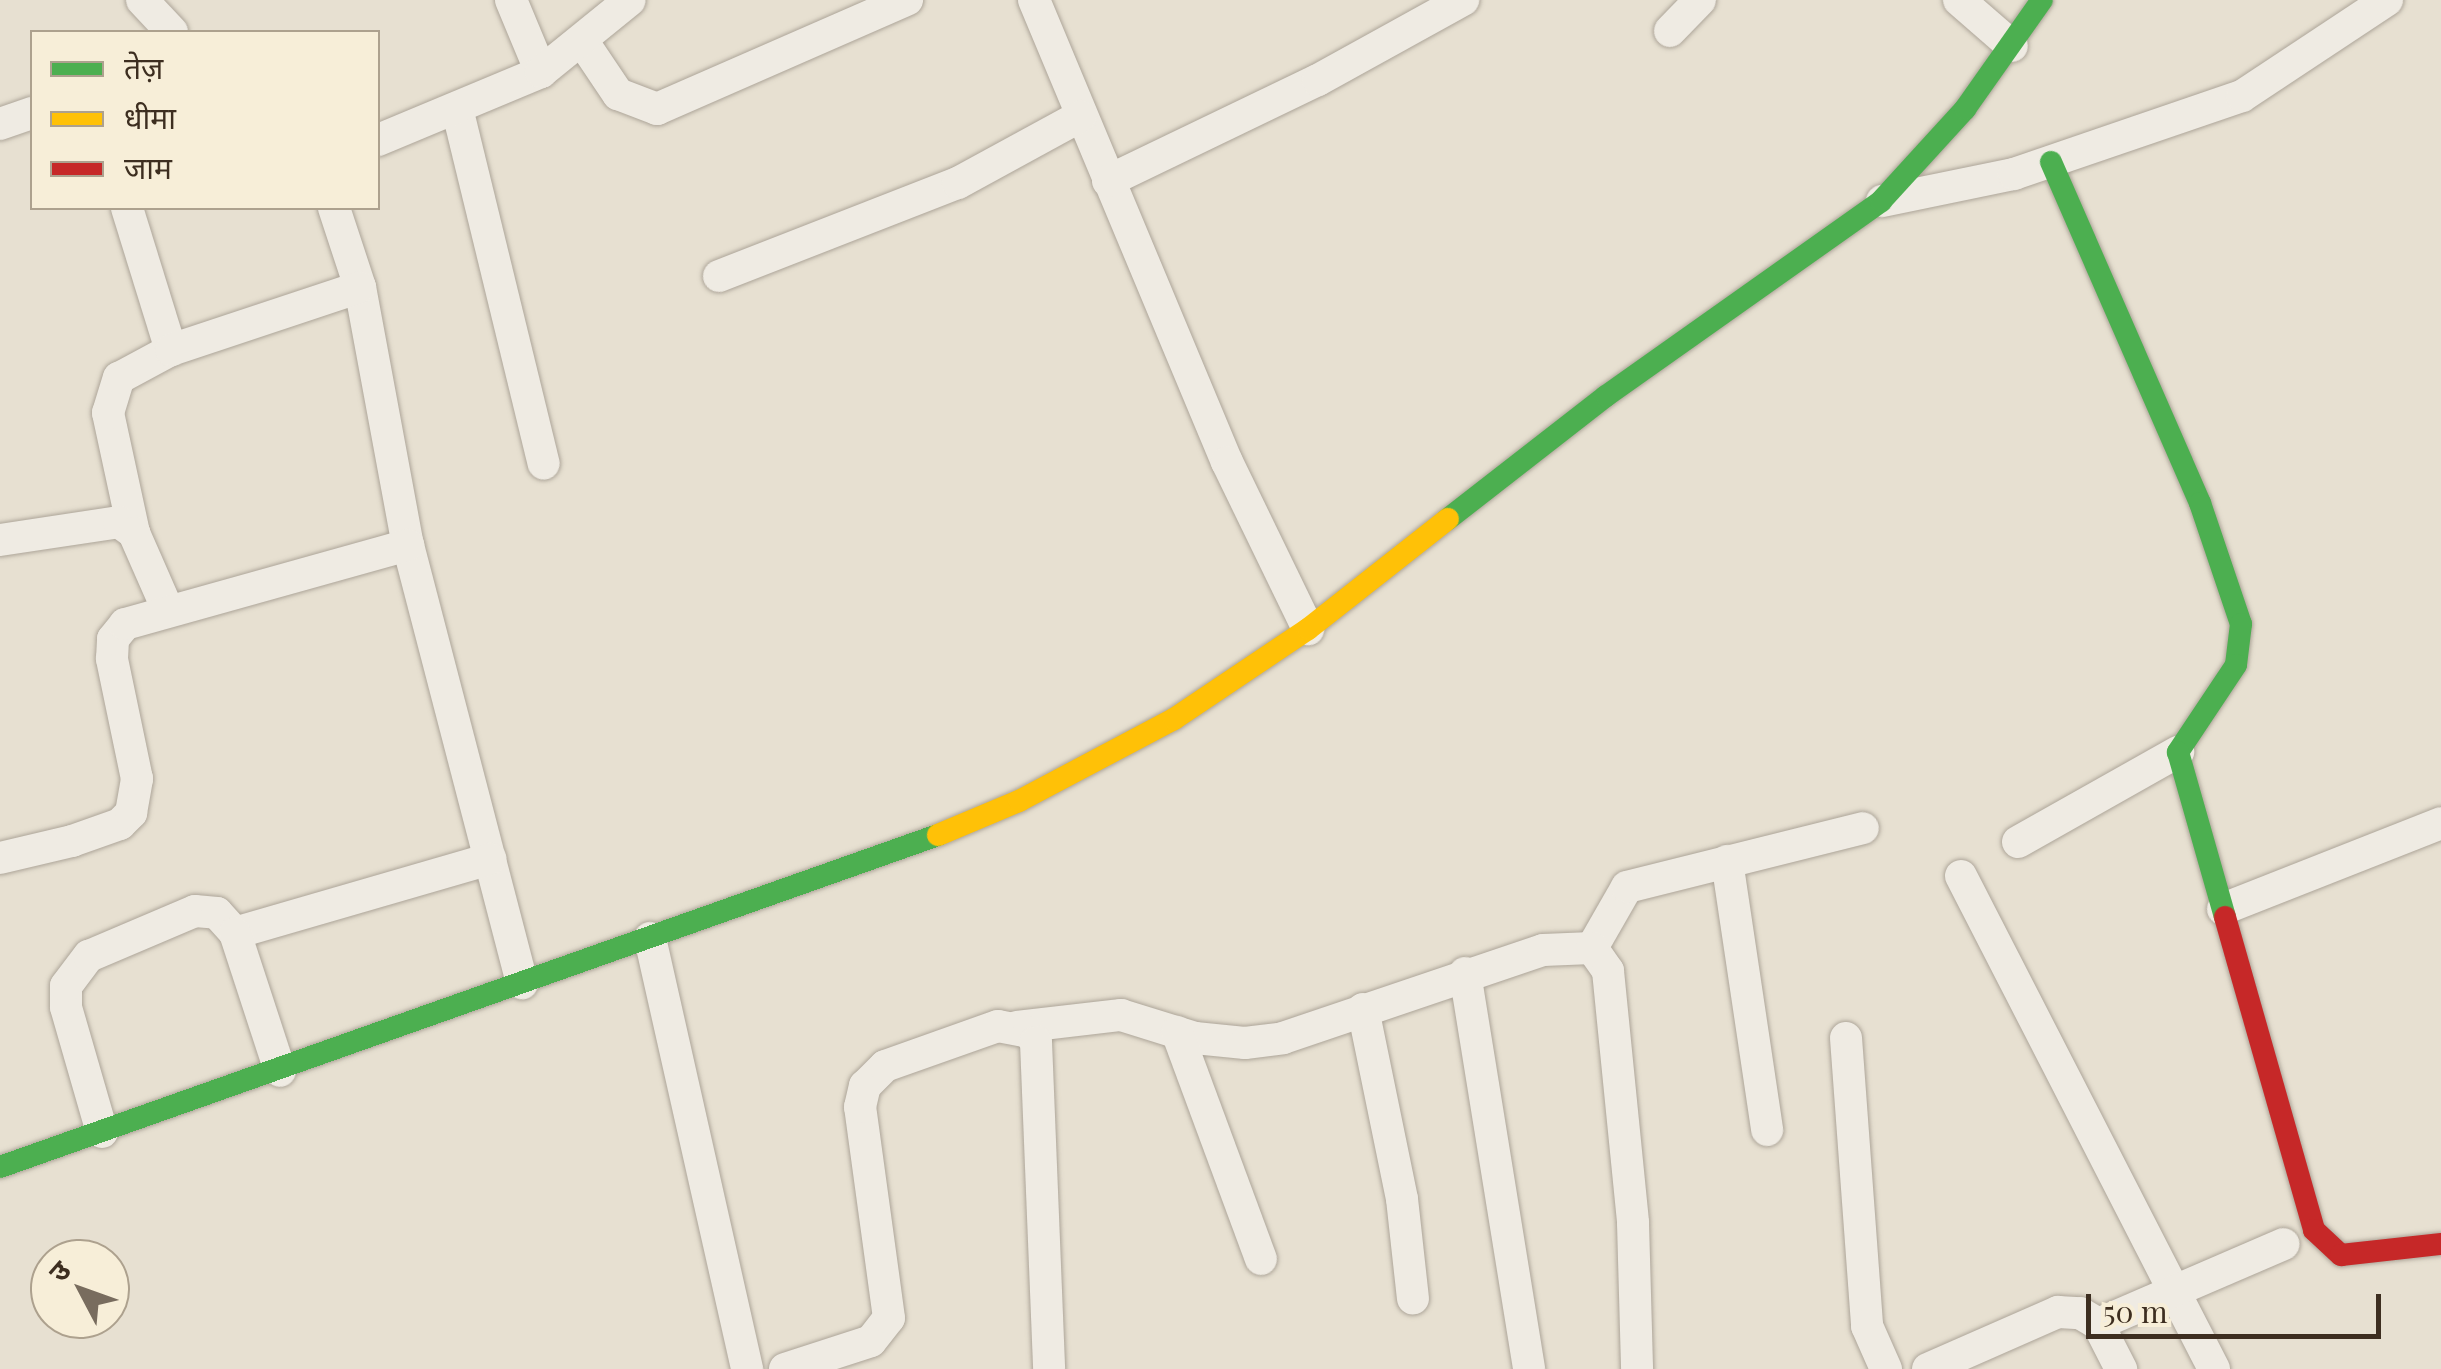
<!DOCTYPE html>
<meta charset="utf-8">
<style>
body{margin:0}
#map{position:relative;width:2441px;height:1369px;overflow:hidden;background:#e7e0d1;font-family:"Playfair Display","Noto Sans Devanagari",serif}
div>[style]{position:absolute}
.roads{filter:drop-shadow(0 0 2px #ada599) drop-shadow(0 0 2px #ada599)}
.street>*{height:32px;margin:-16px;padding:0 16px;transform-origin:16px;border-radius:16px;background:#efebe3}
.fast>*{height:22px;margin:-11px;padding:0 11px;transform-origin:11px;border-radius:11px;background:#4caf50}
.slow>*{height:22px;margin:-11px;padding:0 11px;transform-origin:11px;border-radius:11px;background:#ffc107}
.jam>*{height:22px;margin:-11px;padding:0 11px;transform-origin:11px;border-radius:11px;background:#c62828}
span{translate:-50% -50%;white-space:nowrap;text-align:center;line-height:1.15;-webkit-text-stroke:10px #f7eed8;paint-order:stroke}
.legend{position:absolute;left:30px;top:30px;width:350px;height:180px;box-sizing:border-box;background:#f7eed8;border:2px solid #ada18e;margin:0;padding:12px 18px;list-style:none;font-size:30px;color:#3d2e20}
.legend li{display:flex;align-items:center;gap:20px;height:50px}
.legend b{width:50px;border:2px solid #ada18e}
.north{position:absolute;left:30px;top:1239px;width:100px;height:100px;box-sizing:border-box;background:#f7eed8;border:2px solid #ada18e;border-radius:50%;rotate:311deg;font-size:28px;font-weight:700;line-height:40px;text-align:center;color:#3d2e20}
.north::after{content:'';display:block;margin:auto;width:35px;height:45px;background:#786c5e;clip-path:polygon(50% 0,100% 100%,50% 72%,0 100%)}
.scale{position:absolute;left:2086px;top:1294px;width:295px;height:45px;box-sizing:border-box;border:5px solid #3d2e20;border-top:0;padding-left:12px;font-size:30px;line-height:35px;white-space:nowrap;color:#3d2e20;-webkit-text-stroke:8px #f7eed8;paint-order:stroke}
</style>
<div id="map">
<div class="roads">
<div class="street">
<i style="left:142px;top:0;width:44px;rotate:46.8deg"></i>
<i style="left:511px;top:0;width:78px;rotate:67.4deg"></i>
<i style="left:1034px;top:0;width:501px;rotate:67.33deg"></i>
<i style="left:1227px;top:462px;width:186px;rotate:64.1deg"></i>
<i style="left:1959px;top:0;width:70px;rotate:41deg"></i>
<i style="left:1670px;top:31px;width:43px;rotate:-45.9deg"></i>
<i style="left:583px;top:42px;width:63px;rotate:56.1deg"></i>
<i style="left:618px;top:94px;width:42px;rotate:21deg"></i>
<i style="left:657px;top:109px;width:273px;rotate:-23.6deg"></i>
<i style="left:457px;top:108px;width:366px;rotate:76.3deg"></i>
<i style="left:0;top:124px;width:34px;rotate:-19deg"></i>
<i style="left:378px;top:140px;width:177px;rotate:-22.6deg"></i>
<i style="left:541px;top:72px;width:114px;rotate:-39deg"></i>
<i style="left:1108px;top:181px;width:233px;rotate:-25.7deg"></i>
<i style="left:1318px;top:80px;width:166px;rotate:-28.9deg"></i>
<i style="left:1882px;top:201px;width:135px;rotate:-11.6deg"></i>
<i style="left:2014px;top:174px;width:241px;rotate:-18.9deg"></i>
<i style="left:2242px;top:96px;width:174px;rotate:-33.5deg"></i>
<i style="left:127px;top:208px;width:149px;rotate:72.8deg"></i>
<i style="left:334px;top:208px;width:83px;rotate:71.8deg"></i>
<i style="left:360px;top:287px;width:262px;rotate:79.5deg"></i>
<i style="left:408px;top:545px;width:453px;rotate:75.4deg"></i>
<i style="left:719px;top:276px;width:256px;rotate:-21.3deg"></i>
<i style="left:958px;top:183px;width:140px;rotate:-28.6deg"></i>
<i style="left:134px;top:533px;width:123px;rotate:-102.2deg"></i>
<i style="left:108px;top:413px;width:37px;rotate:-73deg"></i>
<i style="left:119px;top:378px;width:59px;rotate:-28.3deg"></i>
<i style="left:171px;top:350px;width:199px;rotate:-18.4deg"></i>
<i style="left:0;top:540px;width:120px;rotate:-8.6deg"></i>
<i style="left:119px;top:522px;width:19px;rotate:36deg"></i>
<i style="left:134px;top:533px;width:82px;rotate:66.3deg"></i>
<i style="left:2018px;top:842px;width:184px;rotate:-29.4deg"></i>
<i style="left:0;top:858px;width:74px;rotate:-13.3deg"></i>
<i style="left:72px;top:841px;width:51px;rotate:-19.5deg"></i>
<i style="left:120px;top:824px;width:16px;rotate:-45deg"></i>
<i style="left:131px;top:813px;width:35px;rotate:-80deg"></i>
<i style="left:137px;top:779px;width:123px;rotate:-101.8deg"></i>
<i style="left:112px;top:659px;width:20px;rotate:-87deg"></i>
<i style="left:113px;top:639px;width:19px;rotate:-51deg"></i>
<i style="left:125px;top:624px;width:294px;rotate:-15.6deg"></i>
<i style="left:1727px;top:861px;width:272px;rotate:81.5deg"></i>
<i style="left:1961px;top:876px;width:554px;rotate:62.83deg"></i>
<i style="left:2223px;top:909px;width:234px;rotate:-21.5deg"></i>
<i style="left:235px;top:933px;width:266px;rotate:-16.2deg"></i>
<i style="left:650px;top:938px;width:442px;rotate:77.3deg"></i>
<i style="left:1592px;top:948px;width:70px;rotate:-60.2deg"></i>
<i style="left:1627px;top:887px;width:243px;rotate:-14deg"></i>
<i style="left:1465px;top:973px;width:401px;rotate:80.8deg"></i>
<i style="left:1363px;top:1009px;width:194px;rotate:78.4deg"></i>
<i style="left:1402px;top:1199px;width:100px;rotate:83.7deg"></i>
<i style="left:1017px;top:1027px;width:105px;rotate:-6.6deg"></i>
<i style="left:1121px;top:1015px;width:77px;rotate:17.3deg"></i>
<i style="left:1195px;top:1038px;width:50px;rotate:5.7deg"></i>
<i style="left:1245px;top:1043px;width:38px;rotate:-7deg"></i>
<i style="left:1283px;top:1038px;width:274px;rotate:-18.7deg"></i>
<i style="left:1543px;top:950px;width:49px;rotate:-2.3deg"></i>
<i style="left:1592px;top:948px;width:28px;rotate:55deg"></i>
<i style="left:1608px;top:971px;width:253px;rotate:84.3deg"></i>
<i style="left:1633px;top:1223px;width:146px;rotate:88.4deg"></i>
<i style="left:1177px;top:1032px;width:242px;rotate:69.7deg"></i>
<i style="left:1846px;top:1038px;width:289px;rotate:85.8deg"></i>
<i style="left:1867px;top:1326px;width:47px;rotate:66.2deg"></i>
<i style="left:102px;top:1132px;width:130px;rotate:-106.1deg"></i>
<i style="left:66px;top:1007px;width:21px;rotate:-90deg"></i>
<i style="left:66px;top:986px;width:38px;rotate:-53deg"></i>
<i style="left:89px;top:956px;width:115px;rotate:-23deg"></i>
<i style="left:195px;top:911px;width:22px;rotate:5deg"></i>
<i style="left:217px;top:913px;width:27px;rotate:48deg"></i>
<i style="left:235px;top:933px;width:145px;rotate:71.9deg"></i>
<i style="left:2098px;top:1324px;width:202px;rotate:-23.3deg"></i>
<i style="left:785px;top:1369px;width:90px;rotate:-18deg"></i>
<i style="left:871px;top:1341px;width:29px;rotate:-52deg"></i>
<i style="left:889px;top:1318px;width:213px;rotate:-97.8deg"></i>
<i style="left:860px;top:1107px;width:22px;rotate:-77deg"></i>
<i style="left:865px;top:1086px;width:28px;rotate:-45deg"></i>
<i style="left:885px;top:1066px;width:120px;rotate:-19.5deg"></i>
<i style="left:998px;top:1026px;width:32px;rotate:11deg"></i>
<i style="left:1029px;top:1032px;width:12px;rotate:55deg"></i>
<i style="left:1036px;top:1042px;width:327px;rotate:87.7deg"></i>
<i style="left:1928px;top:1369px;width:142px;rotate:-23.7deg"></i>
<i style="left:2058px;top:1312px;width:22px;rotate:3deg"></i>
<i style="left:2080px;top:1313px;width:21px;rotate:31deg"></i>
<i style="left:2098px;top:1324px;width:51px;rotate:62.9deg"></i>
</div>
<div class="fast">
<i style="left:2051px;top:162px;width:372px;rotate:66.4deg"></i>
<i style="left:2200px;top:503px;width:128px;rotate:71.3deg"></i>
<i style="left:2241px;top:624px;width:41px;rotate:97deg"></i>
<i style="left:2236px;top:665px;width:105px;rotate:123.7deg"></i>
<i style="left:2178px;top:752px;width:172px;rotate:74.1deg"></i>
<i style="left:1448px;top:519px;width:200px;rotate:-37.9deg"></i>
<i style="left:1606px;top:396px;width:337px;rotate:-35.3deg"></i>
<i style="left:1881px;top:201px;width:125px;rotate:-47.6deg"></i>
<i style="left:1965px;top:109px;width:133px;rotate:-54.8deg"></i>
<i style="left:0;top:1167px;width:995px;rotate:-19.49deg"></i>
</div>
<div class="slow">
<i style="left:938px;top:835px;width:88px;rotate:-22.8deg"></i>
<i style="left:1019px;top:801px;width:175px;rotate:-27.9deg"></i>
<i style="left:1174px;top:719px;width:161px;rotate:-33.9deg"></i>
<i style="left:1308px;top:629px;width:178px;rotate:-38.2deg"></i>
</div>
<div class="jam">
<i style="left:2225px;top:917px;width:325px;rotate:74.1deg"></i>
<i style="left:2314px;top:1230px;width:37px;rotate:43deg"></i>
<i style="left:2341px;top:1255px;width:101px;rotate:-6.3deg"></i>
</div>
</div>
<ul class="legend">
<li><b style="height:12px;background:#4caf50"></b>तेज़</li>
<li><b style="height:12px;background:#ffc107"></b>धीमा</li>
<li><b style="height:12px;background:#c62828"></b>जाम</li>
</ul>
<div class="north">उ</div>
<div class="scale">50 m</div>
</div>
